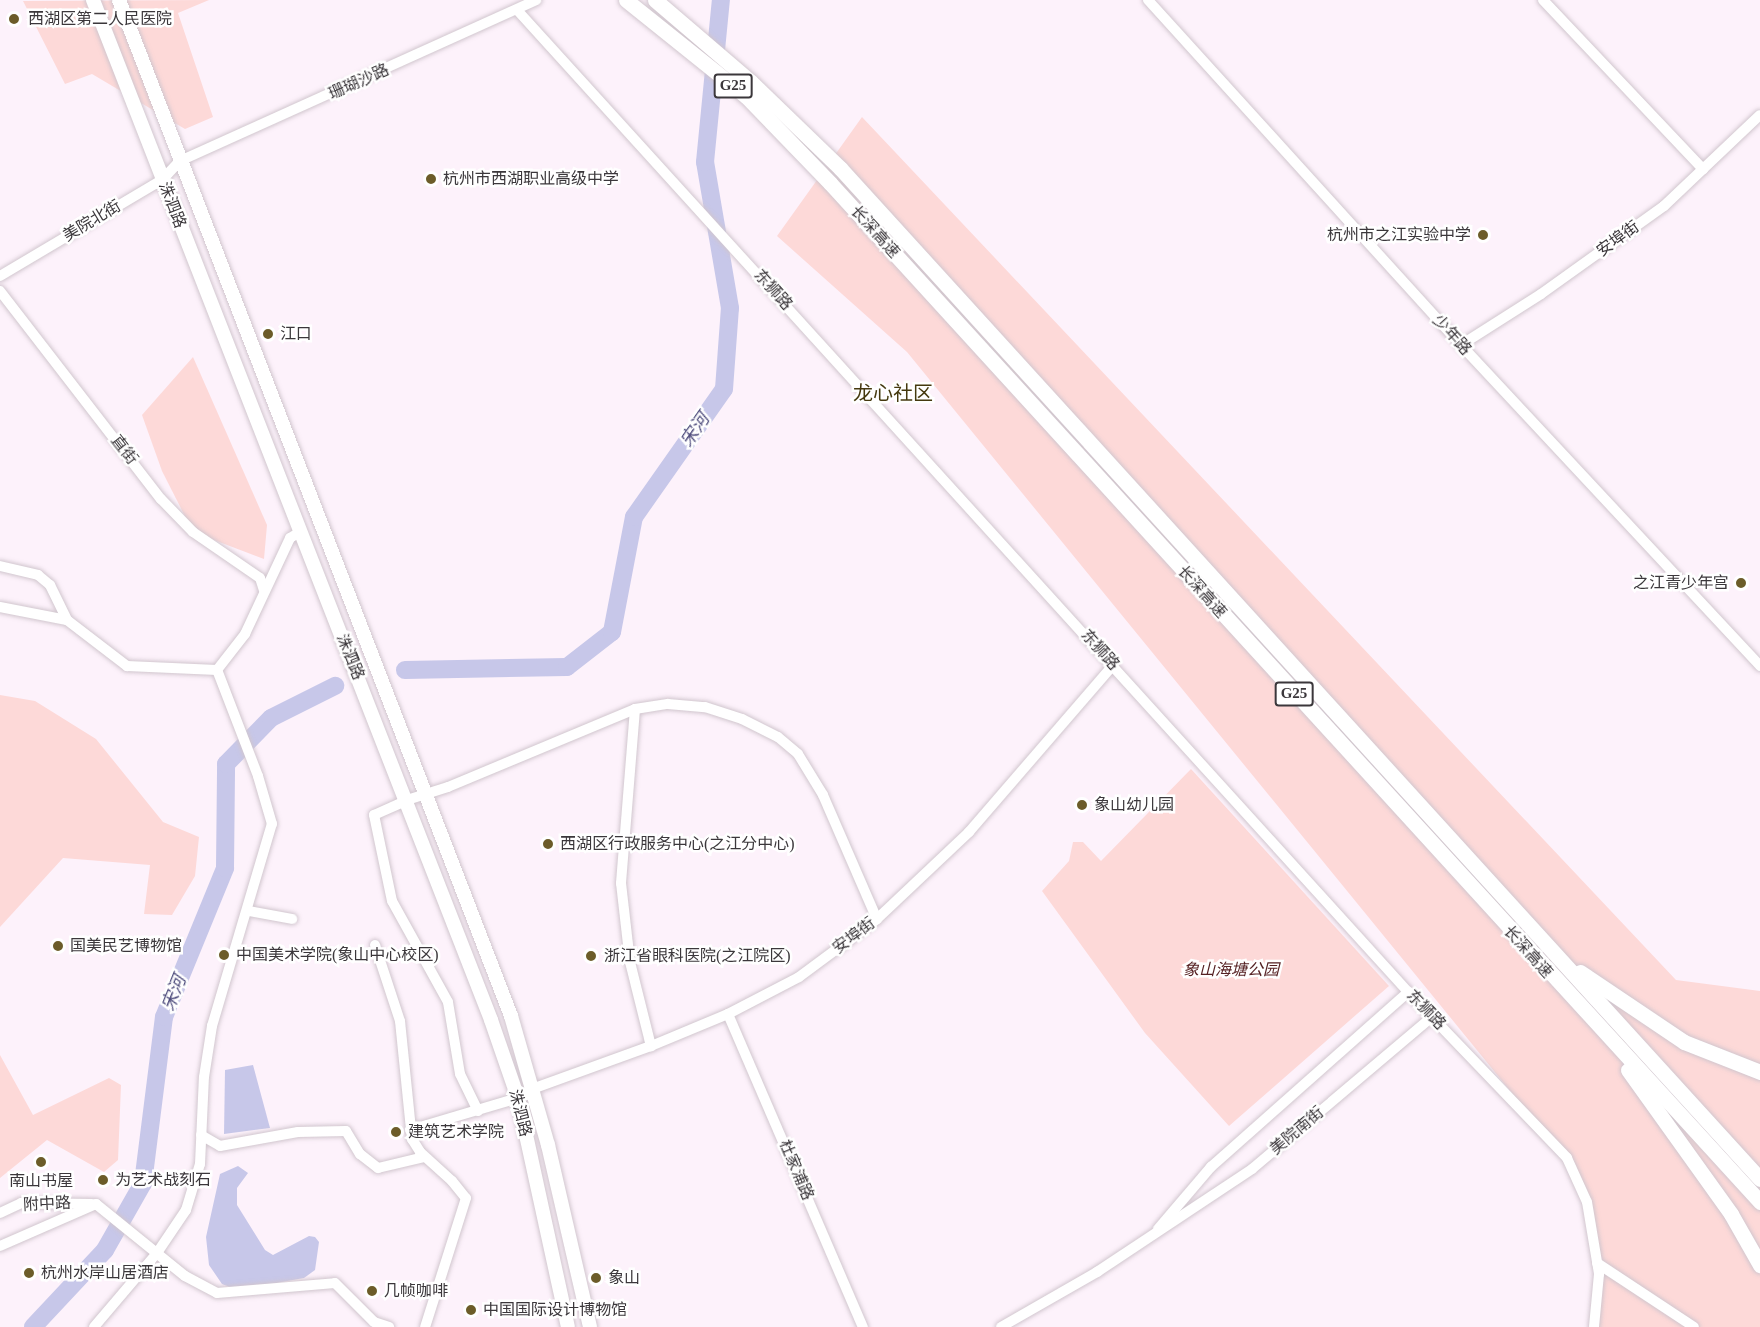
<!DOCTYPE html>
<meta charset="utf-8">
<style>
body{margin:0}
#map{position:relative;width:1760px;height:1327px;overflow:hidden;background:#fdf2fb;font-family:"Times New Roman","Noto Sans SC",serif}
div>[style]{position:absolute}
.green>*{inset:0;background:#fdd9d8}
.water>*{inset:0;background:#c7c7e9}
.river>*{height:18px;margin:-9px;padding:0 9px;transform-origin:9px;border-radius:9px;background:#c7c7e9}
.roads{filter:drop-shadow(0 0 2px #d1c6ce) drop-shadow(0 0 2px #d1c6ce)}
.minor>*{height:10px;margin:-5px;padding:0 5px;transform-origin:5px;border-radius:5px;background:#fff}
.major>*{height:14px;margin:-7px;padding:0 7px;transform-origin:7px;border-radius:7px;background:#fff}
.highway>*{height:15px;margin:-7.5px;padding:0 7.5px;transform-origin:7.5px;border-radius:7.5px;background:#fff}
.dots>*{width:16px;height:16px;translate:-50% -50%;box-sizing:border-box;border:3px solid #fff;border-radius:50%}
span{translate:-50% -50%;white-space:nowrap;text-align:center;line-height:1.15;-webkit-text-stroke:5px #fff;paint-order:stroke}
.shield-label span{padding:2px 4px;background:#fff;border:2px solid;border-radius:4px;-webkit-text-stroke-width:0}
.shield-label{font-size:15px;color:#3b373b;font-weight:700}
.poi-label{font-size:16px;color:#3b373b}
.left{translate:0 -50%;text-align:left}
.right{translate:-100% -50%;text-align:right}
.street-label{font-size:16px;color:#3b373b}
.park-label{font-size:16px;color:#552123;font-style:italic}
.water-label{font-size:18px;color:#4f4d7d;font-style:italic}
.quarter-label{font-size:20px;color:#45390f}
</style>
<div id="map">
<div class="green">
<i style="clip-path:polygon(209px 0,178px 13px,213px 117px,185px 129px,92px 74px,65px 84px,23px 1px)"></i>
<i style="clip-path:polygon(862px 117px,1676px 980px,1760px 991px,1760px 1327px,1593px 1327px,1597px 1263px,1587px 1202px,1552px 1142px,907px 352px,777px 236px)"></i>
<i style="clip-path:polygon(193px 357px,267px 525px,264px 559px,193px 532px,162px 471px,142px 415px)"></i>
<i style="clip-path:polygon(0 695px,35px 701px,96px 739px,163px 822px,199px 837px,195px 876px,172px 915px,144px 914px,150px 865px,63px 858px,0 927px)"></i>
<i style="clip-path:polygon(1191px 769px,1389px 986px,1229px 1126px,1145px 1033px,1042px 891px,1069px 861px,1073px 842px,1083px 842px,1101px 861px)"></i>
<i style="clip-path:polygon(0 1055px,33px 1115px,109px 1078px,121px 1085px,118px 1160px,104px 1172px,47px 1140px,0 1178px)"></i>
</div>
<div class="water">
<i style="clip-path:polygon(253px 1065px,270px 1128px,224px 1134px,225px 1070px)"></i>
<i style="clip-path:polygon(238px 1166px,248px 1173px,237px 1188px,237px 1205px,265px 1250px,273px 1255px,309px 1236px,315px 1237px,319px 1242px,315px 1270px,304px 1278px,238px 1290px,222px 1284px,209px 1265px,206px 1237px,220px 1174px)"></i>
</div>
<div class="river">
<i style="left:405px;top:670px;width:162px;rotate:-1.1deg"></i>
<i style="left:567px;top:667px;width:57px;rotate:-37.9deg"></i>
<i style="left:612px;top:632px;width:117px;rotate:-79.2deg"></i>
<i style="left:634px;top:517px;width:156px;rotate:-54.9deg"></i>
<i style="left:724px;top:389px;width:81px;rotate:-85.8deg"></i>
<i style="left:730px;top:308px;width:148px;rotate:-99.7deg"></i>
<i style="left:705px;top:162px;width:163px;rotate:-84.4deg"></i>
<i style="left:33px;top:1327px;width:105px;rotate:-46.9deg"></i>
<i style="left:105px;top:1250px;width:77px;rotate:-60.4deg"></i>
<i style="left:143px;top:1183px;width:167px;rotate:-82.8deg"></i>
<i style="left:164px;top:1017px;width:161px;rotate:-67.7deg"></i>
<i style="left:225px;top:868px;width:104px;rotate:-89.4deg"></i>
<i style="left:226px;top:764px;width:64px;rotate:-45.6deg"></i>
<i style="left:271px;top:718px;width:72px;rotate:-26.6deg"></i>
</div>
<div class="roads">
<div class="minor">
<i style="left:1148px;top:0;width:466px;rotate:47.8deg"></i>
<i style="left:1461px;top:345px;width:439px;rotate:47deg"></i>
<i style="left:1543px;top:0;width:233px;rotate:46.6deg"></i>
<i style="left:518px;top:11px;width:1325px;rotate:47.78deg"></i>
<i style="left:1408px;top:992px;width:230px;rotate:46.2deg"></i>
<i style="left:1567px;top:1158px;width:48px;rotate:65.6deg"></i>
<i style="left:1587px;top:1202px;width:73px;rotate:80.5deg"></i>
<i style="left:1599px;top:1274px;width:53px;rotate:95.4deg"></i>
<i style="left:0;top:276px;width:188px;rotate:-30.7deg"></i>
<i style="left:162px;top:180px;width:26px;rotate:-47deg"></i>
<i style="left:180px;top:161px;width:391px;rotate:-24.3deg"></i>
<i style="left:0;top:291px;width:263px;rotate:52.3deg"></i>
<i style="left:161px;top:499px;width:46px;rotate:45.9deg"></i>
<i style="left:193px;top:532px;width:81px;rotate:34.5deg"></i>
<i style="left:260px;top:578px;width:13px;rotate:72deg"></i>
<i style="left:1461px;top:345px;width:95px;rotate:-32.5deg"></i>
<i style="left:1541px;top:294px;width:151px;rotate:-35.6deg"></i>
<i style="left:1664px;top:206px;width:132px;rotate:-43.5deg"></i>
<i style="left:0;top:566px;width:39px;rotate:13deg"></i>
<i style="left:38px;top:575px;width:16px;rotate:40deg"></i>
<i style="left:50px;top:585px;width:39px;rotate:64deg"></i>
<i style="left:0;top:607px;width:68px;rotate:11deg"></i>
<i style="left:67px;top:620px;width:76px;rotate:37.5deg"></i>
<i style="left:127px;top:666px;width:90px;rotate:2.5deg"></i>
<i style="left:217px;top:670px;width:46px;rotate:-52.1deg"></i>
<i style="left:245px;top:634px;width:106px;rotate:-64.9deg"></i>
<i style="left:290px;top:538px;width:12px;rotate:-31deg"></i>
<i style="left:635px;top:709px;width:175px;rotate:94.6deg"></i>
<i style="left:621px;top:883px;width:80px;rotate:83.5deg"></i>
<i style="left:630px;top:962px;width:87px;rotate:76deg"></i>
<i style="left:249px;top:911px;width:44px;rotate:10.5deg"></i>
<i style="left:375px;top:945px;width:80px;rotate:71.8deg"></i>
<i style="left:400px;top:1021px;width:119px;rotate:84.2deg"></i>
<i style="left:412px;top:1139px;width:15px;rotate:58deg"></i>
<i style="left:420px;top:1152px;width:43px;rotate:42.2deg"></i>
<i style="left:452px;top:1181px;width:22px;rotate:51deg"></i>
<i style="left:466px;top:1198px;width:135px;rotate:107.6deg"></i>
<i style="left:728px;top:1014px;width:341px;rotate:66.7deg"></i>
<i style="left:478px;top:1111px;width:41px;rotate:-115.9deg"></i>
<i style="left:460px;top:1074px;width:73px;rotate:-99.5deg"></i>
<i style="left:448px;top:1002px;width:115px;rotate:-119deg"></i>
<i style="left:392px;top:901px;width:88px;rotate:-101.8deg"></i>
<i style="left:374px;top:815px;width:36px;rotate:-24deg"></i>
<i style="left:407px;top:800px;width:43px;rotate:-17.6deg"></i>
<i style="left:448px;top:787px;width:203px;rotate:-22.6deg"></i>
<i style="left:635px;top:709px;width:33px;rotate:-9deg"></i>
<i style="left:668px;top:704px;width:37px;rotate:5deg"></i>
<i style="left:705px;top:707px;width:39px;rotate:18deg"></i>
<i style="left:742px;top:719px;width:40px;rotate:26.6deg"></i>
<i style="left:778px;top:737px;width:26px;rotate:40deg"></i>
<i style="left:798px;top:754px;width:48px;rotate:58.6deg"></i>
<i style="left:823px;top:795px;width:135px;rotate:66.5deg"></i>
<i style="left:410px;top:1130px;width:113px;rotate:-16.5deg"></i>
<i style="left:518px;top:1098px;width:17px;rotate:-33deg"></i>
<i style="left:532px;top:1089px;width:127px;rotate:-19.9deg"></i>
<i style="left:651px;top:1046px;width:83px;rotate:-22.6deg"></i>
<i style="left:728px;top:1014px;width:80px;rotate:-27.5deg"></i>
<i style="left:799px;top:977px;width:97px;rotate:-36.6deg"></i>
<i style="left:877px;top:919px;width:127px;rotate:-43.4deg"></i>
<i style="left:969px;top:832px;width:221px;rotate:-49.2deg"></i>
<i style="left:201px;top:1135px;width:22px;rotate:30deg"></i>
<i style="left:220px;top:1146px;width:79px;rotate:-10.2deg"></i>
<i style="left:298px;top:1132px;width:48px;rotate:-1.2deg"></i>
<i style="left:346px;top:1131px;width:27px;rotate:59deg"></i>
<i style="left:360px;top:1154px;width:23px;rotate:38deg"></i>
<i style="left:378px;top:1168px;width:47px;rotate:-13.4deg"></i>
<i style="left:96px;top:1204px;width:114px;rotate:39deg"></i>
<i style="left:185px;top:1276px;width:36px;rotate:28deg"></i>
<i style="left:217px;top:1293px;width:118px;rotate:-4.8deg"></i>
<i style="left:335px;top:1283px;width:55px;rotate:45deg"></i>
<i style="left:374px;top:1322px;width:16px;rotate:18deg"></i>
<i style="left:0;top:1213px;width:23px;rotate:-25deg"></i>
<i style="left:21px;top:1203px;width:71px;rotate:0.8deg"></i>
<i style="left:1158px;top:1229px;width:82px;rotate:-49.5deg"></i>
<i style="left:1211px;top:1167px;width:264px;rotate:-41.6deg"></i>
<i style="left:0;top:1246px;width:105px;rotate:-23.6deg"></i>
<i style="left:1597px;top:1263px;width:116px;rotate:33.4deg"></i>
<i style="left:94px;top:1327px;width:97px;rotate:-49.6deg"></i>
<i style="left:157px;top:1253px;width:52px;rotate:-56deg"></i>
<i style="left:186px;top:1210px;width:48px;rotate:-73.1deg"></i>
<i style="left:200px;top:1164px;width:87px;rotate:-87.4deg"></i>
<i style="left:204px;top:1077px;width:52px;rotate:-81.1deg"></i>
<i style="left:212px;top:1026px;width:211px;rotate:-73.5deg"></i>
<i style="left:272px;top:824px;width:50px;rotate:-106.3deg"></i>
<i style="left:258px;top:776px;width:114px;rotate:-111.1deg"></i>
<i style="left:1001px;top:1327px;width:111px;rotate:-29.8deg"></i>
<i style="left:1097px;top:1272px;width:186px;rotate:-33.6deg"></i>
<i style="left:1252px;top:1169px;width:237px;rotate:-40.2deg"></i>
</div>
<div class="major">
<i style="left:93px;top:0;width:1095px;rotate:68.68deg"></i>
<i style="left:491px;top:1020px;width:83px;rotate:70.9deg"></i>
<i style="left:518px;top:1098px;width:234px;rotate:77.7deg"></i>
<i style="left:119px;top:0;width:1089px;rotate:68.9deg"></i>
<i style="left:511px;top:1016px;width:134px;rotate:74deg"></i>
<i style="left:548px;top:1145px;width:187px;rotate:77deg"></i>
</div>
<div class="highway">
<i style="left:626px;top:0;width:154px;rotate:38.7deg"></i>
<i style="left:746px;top:96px;width:121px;rotate:46deg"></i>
<i style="left:830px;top:183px;width:1380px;rotate:47.61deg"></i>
<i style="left:655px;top:0;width:126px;rotate:40.5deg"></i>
<i style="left:751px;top:82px;width:124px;rotate:44deg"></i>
<i style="left:840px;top:168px;width:1367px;rotate:47.7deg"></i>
<i style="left:1580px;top:972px;width:125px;rotate:33.9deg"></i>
<i style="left:1684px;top:1042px;width:82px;rotate:21.5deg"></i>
<i style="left:1628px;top:1070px;width:177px;rotate:54.4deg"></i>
<i style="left:1731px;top:1214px;width:59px;rotate:60.4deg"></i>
</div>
</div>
<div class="dots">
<i style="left:14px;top:19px;background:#6c5c29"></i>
<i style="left:431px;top:179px;background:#6c5c29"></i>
<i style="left:1483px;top:235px;background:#6c5c29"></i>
<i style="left:268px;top:334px;background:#6c5c29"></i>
<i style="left:1741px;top:583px;background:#6c5c29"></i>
<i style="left:1082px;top:805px;background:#6c5c29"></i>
<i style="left:548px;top:844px;background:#6c5c29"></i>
<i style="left:58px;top:946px;background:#6c5c29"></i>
<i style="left:224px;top:955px;background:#6c5c29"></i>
<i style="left:591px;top:956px;background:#6c5c29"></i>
<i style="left:396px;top:1132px;background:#6c5c29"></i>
<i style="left:41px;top:1162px;background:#6c5c29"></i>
<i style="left:103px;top:1180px;background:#6c5c29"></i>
<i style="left:29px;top:1273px;background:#6c5c29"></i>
<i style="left:596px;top:1278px;background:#6c5c29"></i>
<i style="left:372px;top:1291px;background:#6c5c29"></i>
<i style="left:471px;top:1310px;background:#6c5c29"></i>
</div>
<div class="shield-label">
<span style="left:733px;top:86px">G25</span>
<span style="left:1294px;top:694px">G25</span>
</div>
<div class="poi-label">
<span class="left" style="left:28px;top:19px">西湖区第二人民医院</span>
<span class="left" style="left:443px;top:179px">杭州市西湖职业高级中学</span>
<span class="right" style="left:1471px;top:235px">杭州市之江实验中学</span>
<span class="left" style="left:280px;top:334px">江口</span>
<span class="right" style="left:1729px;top:583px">之江青少年宫</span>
<span class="left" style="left:1094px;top:805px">象山幼儿园</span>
<span class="left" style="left:560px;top:844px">西湖区行政服务中心(之江分中心)</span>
<span class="left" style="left:70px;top:946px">国美民艺博物馆</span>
<span class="left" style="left:236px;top:955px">中国美术学院(象山中心校区)</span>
<span class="left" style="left:604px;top:956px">浙江省眼科医院(之江院区)</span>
<span class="left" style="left:408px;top:1132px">建筑艺术学院</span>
<span class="left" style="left:115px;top:1180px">为艺术战刻石</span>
<span style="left:41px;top:1181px">南山书屋</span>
<span class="left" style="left:41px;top:1273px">杭州水岸山居酒店</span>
<span class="left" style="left:608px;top:1278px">象山</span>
<span class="left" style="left:384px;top:1291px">几帧咖啡</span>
<span class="left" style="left:483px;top:1310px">中国国际设计博物馆</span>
</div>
<div class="street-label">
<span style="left:359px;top:82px;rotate:-24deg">珊瑚沙路</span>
<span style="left:172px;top:205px;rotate:69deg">洙泗路</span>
<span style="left:92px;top:221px;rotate:-31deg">美院北街</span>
<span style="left:875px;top:232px;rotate:48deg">长深高速</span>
<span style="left:1618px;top:239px;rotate:-36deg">安埠街</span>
<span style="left:773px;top:290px;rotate:48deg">东狮路</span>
<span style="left:1452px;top:335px;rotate:48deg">少年路</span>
<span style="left:124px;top:450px;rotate:52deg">直街</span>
<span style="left:1202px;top:592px;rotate:48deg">长深高速</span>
<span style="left:1100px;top:650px;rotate:48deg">东狮路</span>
<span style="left:350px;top:657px;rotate:68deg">洙泗路</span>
<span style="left:854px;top:936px;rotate:-37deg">安埠街</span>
<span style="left:1528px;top:952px;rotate:48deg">长深高速</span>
<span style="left:1426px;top:1010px;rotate:46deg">东狮路</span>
<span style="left:520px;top:1113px;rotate:76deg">洙泗路</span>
<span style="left:1297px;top:1131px;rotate:-40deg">美院南街</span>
<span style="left:796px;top:1170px;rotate:67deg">杜家浦路</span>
<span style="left:47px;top:1204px;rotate:-3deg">附中路</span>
</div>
<div class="park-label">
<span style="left:1231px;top:970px">象山海塘公园</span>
</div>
<div class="water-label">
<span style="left:695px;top:430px;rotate:-55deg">宋河</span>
<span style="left:174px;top:993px;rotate:-68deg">宋河</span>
</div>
<div class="quarter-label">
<span style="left:893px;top:393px">龙心社区</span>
</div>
</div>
